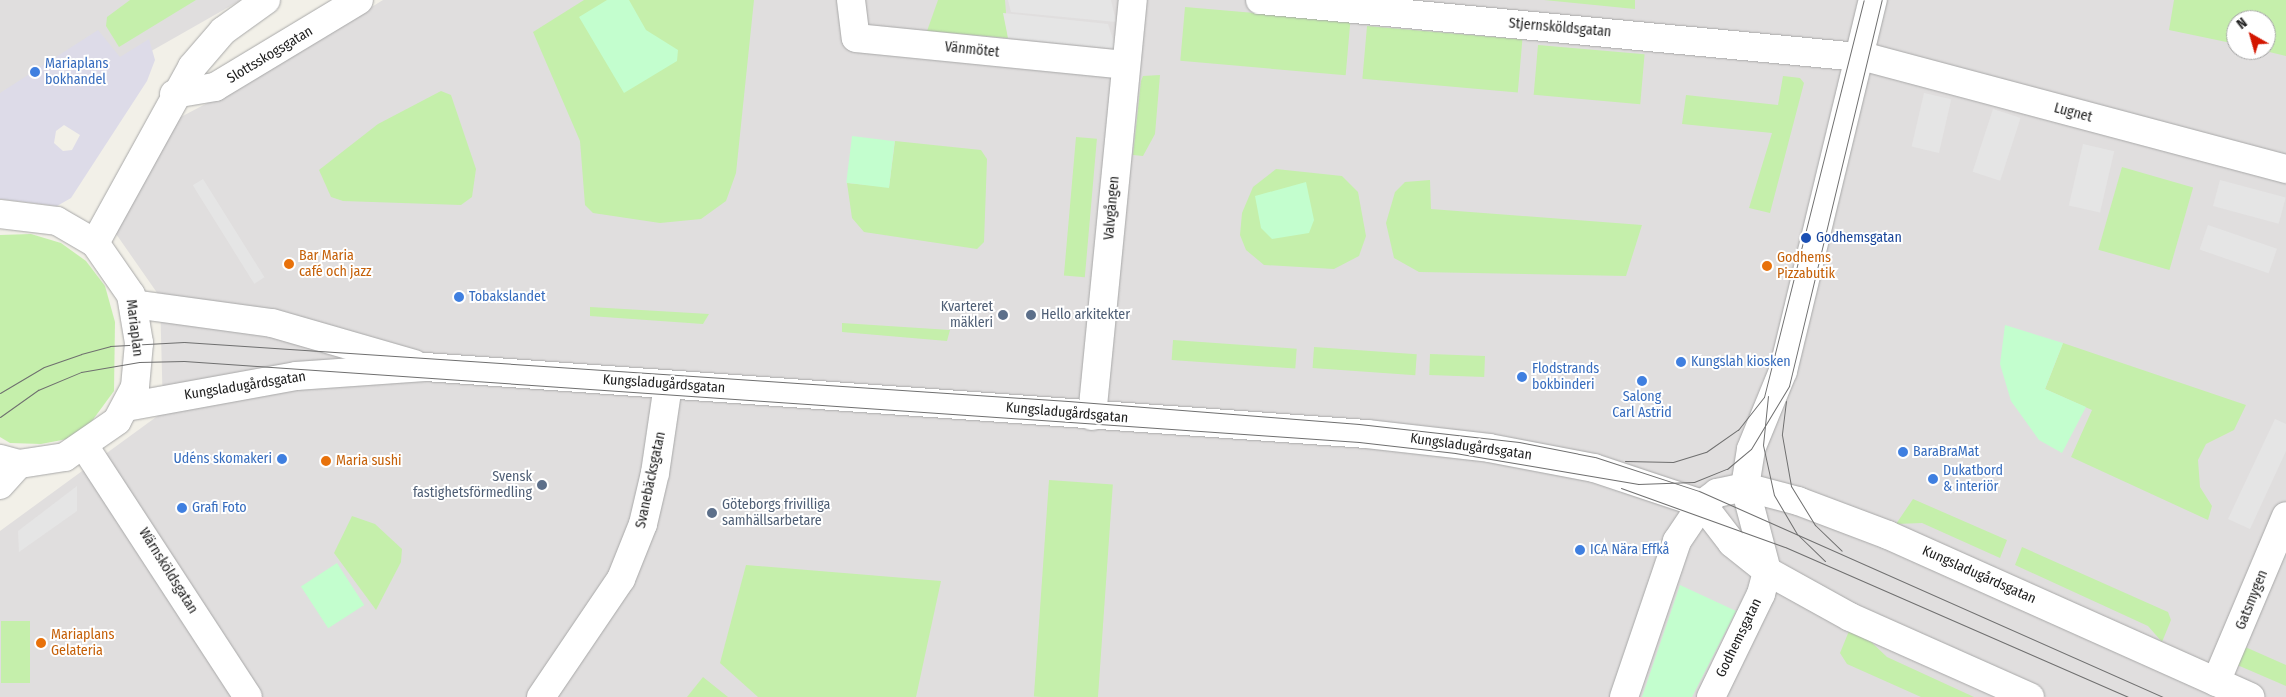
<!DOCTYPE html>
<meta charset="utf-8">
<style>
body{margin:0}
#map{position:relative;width:2286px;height:697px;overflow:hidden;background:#f2f0e8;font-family:"Fira Sans Condensed",sans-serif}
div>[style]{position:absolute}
.residential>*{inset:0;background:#e0dede}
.grass>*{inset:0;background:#c5efab;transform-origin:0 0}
.park>*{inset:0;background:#c3fece;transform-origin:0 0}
.parking>*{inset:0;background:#e5e5e5;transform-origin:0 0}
.plaza>*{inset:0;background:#dddbe8}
.roads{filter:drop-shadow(0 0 1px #a8a8a8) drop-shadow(0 0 1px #a8a8a8)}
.minor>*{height:28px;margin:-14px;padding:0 14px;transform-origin:14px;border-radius:14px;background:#fff}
.tram>*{height:1px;margin:-0.5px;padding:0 0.5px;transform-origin:0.5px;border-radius:0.5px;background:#6f6f6f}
.dots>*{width:14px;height:14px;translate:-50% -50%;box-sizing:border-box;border:2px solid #fff;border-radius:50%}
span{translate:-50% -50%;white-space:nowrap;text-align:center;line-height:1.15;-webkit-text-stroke:4px #fff;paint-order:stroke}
.street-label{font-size:14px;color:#212121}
.shop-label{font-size:14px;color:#366cbe}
.left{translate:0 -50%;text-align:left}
.right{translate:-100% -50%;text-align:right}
.transit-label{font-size:14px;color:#164399}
.food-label{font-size:14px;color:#c56008}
.service-label{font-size:14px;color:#4e5e75}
.north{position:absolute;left:2226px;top:10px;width:50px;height:50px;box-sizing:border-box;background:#fff;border:1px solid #a6a6a6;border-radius:50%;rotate:322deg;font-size:14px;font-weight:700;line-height:20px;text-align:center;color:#212121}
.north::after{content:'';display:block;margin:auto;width:18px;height:22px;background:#d31600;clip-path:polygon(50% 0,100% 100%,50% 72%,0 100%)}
</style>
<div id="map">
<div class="residential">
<i style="clip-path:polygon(0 0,241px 0,0 137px)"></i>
<i style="clip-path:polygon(evenodd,383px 0,2286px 0,2286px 697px,0 697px,0 531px,163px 412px,160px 297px,114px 231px,177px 119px,261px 75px,383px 0,2236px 20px,2266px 20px,2266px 50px,2236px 50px,2236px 20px)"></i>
</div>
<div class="grass">
<i style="clip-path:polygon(130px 0,196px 0,119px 47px,106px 26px,107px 17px)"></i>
<i style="clip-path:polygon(584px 0,754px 0,736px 173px,726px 201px,701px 219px,660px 223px,593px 213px,585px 205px,580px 141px,533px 32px)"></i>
<i style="clip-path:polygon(938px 0,1005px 0,1008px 38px,927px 31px)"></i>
<i style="clip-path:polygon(1544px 0,1635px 0,1635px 9px)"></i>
<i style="clip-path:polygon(2174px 0,2286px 0,2286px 56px,2261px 50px,2266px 50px,2266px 20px,2236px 20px,2236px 44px,2169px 30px)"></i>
<i style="left:1185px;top:7px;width:166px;height:54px;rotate:5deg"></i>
<i style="left:1367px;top:26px;width:156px;height:53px;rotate:5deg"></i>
<i style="left:1538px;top:45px;width:107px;height:50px;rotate:5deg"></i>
<i style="clip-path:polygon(1160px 75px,1155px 134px,1143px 156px,1133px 155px,1141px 81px,1143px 76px)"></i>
<i style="clip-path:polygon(1783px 76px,1800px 78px,1804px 83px,1770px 213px,1749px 208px,1772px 133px,1682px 124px,1686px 95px,1778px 105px)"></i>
<i style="clip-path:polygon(441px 91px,451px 95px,476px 169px,472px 197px,461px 205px,343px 201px,331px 197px,319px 170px,378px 124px)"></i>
<i style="left:1076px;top:137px;width:21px;height:139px;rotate:5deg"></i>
<i style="clip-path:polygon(895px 141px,981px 150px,987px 159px,984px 242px,977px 249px,864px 232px,852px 218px,847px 183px,889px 187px)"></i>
<i style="left:2122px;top:167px;width:74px;height:86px;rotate:16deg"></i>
<i style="clip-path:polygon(1276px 169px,1342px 176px,1358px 192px,1366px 236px,1359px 256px,1334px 269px,1264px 265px,1246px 250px,1240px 235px,1242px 213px,1253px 187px)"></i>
<i style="clip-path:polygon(1430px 180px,1431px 209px,1642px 225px,1626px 276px,1419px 272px,1394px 258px,1386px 223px,1395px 192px,1405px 182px)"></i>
<i style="clip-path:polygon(31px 234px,61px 243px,86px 261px,105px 286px,115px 322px,114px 391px,89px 425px,67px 439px,41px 444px,10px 443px,0 437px,0 235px)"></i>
<i style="clip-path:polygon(590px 307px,709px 314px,703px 324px,590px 316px)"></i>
<i style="clip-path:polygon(842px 323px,950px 330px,947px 341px,842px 332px)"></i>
<i style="left:1173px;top:340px;width:124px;height:20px;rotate:4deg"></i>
<i style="clip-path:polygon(2063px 343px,2246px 405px,2234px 430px,2206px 444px,2198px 460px,2200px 487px,2212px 506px,2208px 520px,2071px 457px,2092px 410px,2045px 389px)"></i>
<i style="left:1314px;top:347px;width:103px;height:21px;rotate:4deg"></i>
<i style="left:1430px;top:354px;width:55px;height:21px;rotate:2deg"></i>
<i style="left:1049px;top:480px;width:64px;height:217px;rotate:4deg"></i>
<i style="clip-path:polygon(1913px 499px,2007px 540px,2000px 558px,1922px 523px,1896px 524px)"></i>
<i style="clip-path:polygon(352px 516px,375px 524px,402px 549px,401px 562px,376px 610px,334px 553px)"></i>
<i style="clip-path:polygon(2022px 547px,2168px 612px,2171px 620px,2162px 642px,2148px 626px,2015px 565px)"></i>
<i style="clip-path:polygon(746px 565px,941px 581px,916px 697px,758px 697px,720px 663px)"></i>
<i style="left:1px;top:621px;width:29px;height:62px"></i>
<i style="clip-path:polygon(1849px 631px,1868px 639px,1887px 657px,1974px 697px,1921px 697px,1847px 664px,1840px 653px)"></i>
<i style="clip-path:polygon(2243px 646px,2286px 665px,2286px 686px,2235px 664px)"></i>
<i style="clip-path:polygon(703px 677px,728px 697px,687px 697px)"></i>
</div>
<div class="park">
<i style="clip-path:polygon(607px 0,629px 0,646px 30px,678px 50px,677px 61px,624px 93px,579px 17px)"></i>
<i style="left:852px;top:136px;width:43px;height:47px;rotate:7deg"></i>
<i style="clip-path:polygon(1306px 182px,1314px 220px,1309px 233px,1272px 239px,1261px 228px,1255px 196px)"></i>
<i style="clip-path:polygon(2005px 325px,2063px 343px,2045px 389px,2086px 407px,2062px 453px,2039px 440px,2011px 401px,2000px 364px)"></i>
<i style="left:337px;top:563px;width:50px;height:43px;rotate:57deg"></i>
<i style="clip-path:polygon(1680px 585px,1736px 611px,1692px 697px,1642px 697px)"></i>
</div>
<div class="parking">
<i style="clip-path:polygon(1008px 0,1111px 0,1116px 22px,1011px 12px)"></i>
<i style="clip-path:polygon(1003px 13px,1108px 24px,1116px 49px,1008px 38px)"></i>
<i style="left:1924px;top:93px;width:28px;height:55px;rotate:13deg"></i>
<i style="left:1993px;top:109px;width:29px;height:66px;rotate:18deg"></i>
<i style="left:2083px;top:144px;width:32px;height:63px;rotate:13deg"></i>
<i style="left:203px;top:179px;width:116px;height:12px;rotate:58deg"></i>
<i style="left:2220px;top:180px;width:68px;height:27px;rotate:15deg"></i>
<i style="left:2208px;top:225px;width:73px;height:26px;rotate:19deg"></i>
<i style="clip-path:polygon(2275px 419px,2286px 424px,2286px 451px,2250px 529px,2228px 519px)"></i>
<i style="clip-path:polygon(77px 486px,77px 511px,19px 552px,18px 531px)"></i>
</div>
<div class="plaza">
<i style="clip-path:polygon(evenodd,98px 30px,120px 57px,149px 39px,155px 60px,147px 81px,71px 198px,57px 206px,0 199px,0 93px,98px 30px,64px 125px,80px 135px,72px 150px,63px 151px,54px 143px,56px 131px,64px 125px)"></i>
</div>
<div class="roads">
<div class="minor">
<i style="left:851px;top:0;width:38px;rotate:83deg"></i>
<i style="left:856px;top:38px;width:270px;rotate:5.7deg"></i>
<i style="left:1260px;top:0;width:612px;rotate:5.44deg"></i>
<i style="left:1869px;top:58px;width:432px;rotate:14.9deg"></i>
<i style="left:174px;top:94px;width:42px;rotate:-9.7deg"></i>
<i style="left:215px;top:87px;width:168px;rotate:-31.1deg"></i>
<i style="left:0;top:214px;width:57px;rotate:7deg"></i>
<i style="left:57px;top:221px;width:44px;rotate:30.1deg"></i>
<i style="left:95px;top:243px;width:63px;rotate:55.3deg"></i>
<i style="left:131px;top:295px;width:49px;rotate:80.5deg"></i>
<i style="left:139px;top:343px;width:44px;rotate:95.2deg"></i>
<i style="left:135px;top:387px;width:38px;rotate:118deg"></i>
<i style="left:117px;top:421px;width:63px;rotate:145.3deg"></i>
<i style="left:65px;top:457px;width:47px;rotate:171.3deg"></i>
<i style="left:19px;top:464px;width:20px;rotate:-165deg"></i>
<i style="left:95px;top:243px;width:201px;rotate:-61.1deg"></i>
<i style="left:192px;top:67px;width:48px;rotate:-49.3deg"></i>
<i style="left:223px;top:31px;width:53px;rotate:-35.8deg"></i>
<i style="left:133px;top:304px;width:140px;rotate:7.8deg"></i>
<i style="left:272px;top:323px;width:148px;rotate:16.1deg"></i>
<i style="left:126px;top:407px;width:173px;rotate:-10.3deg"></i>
<i style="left:296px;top:376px;width:129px;rotate:-4deg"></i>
<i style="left:425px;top:367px;width:944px;rotate:4.07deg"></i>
<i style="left:1367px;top:434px;width:123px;rotate:6.5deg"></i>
<i style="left:1489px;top:448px;width:107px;rotate:10.8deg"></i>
<i style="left:1594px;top:468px;width:114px;rotate:18.4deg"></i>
<i style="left:1702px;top:504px;width:49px;rotate:52.4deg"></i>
<i style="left:1732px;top:543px;width:45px;rotate:38.7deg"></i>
<i style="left:1767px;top:571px;width:95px;rotate:29deg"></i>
<i style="left:1850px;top:617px;width:197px;rotate:24deg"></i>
<i style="left:1092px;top:416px;width:418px;rotate:-84.4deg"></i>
<i style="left:85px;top:447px;width:298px;rotate:56.9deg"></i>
<i style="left:0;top:485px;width:28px;rotate:-48deg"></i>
<i style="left:2216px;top:682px;width:180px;rotate:-67.1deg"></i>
<i style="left:541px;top:697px;width:143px;rotate:-55.9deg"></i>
<i style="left:621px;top:579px;width:59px;rotate:-68.2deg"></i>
<i style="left:643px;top:524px;width:52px;rotate:-76.8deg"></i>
<i style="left:655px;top:473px;width:89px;rotate:-81.6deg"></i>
<i style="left:1624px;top:697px;width:165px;rotate:-71.2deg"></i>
<i style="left:1677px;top:541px;width:45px;rotate:-56deg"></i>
<i style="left:1702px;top:504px;width:19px;rotate:-36deg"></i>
<i style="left:1717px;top:493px;width:29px;rotate:-12deg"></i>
<i style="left:1745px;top:487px;width:55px;rotate:14.8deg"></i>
<i style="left:1798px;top:501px;width:96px;rotate:20.7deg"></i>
<i style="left:1888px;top:535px;width:397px;rotate:24.1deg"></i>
<i style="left:1711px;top:697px;width:114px;rotate:-64.1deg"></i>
<i style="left:1761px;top:594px;width:24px;rotate:-75deg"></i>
<i style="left:1767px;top:571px;width:87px;rotate:-104.7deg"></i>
<i style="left:1745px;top:487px;width:38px;rotate:-81deg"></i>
<i style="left:1751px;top:449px;width:84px;rotate:-67.7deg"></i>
<i style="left:1783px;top:371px;width:382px;rotate:-76.4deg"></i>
</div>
</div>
<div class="tram">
<i style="left:0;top:393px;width:51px;rotate:-30.6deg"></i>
<i style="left:44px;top:367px;width:39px;rotate:-19deg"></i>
<i style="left:81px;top:354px;width:30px;rotate:-15deg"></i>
<i style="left:110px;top:346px;width:74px;rotate:-3.1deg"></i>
<i style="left:184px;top:342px;width:886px;rotate:3.82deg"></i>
<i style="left:1068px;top:401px;width:292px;rotate:4.5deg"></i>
<i style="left:1359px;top:424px;width:161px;rotate:6.4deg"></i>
<i style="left:1519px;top:442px;width:77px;rotate:11.2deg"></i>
<i style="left:1595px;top:457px;width:109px;rotate:18.1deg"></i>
<i style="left:1699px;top:491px;width:508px;rotate:23.94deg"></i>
<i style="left:1768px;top:396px;width:49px;rotate:95.8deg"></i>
<i style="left:1763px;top:445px;width:51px;rotate:77.6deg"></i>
<i style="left:1774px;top:495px;width:45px;rotate:59.5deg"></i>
<i style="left:1797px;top:534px;width:39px;rotate:44deg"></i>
<i style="left:1786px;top:401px;width:34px;rotate:97deg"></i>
<i style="left:1782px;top:435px;width:52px;rotate:80deg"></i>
<i style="left:1791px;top:486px;width:46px;rotate:58.4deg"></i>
<i style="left:1815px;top:525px;width:37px;rotate:44deg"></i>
<i style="left:0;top:417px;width:47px;rotate:-35.4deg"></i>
<i style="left:38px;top:390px;width:47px;rotate:-22.7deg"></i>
<i style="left:81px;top:372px;width:59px;rotate:-9.8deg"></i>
<i style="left:139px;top:362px;width:45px;rotate:-1.3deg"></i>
<i style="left:184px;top:361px;width:1178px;rotate:3.94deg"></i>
<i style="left:1359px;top:442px;width:97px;rotate:6.5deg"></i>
<i style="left:1455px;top:453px;width:186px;rotate:9.6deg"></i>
<i style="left:1638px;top:484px;width:56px;rotate:-2deg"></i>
<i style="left:1694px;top:482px;width:35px;rotate:-22deg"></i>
<i style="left:1727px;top:469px;width:31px;rotate:-40deg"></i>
<i style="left:1751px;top:449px;width:74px;rotate:-58.9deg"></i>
<i style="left:1789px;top:386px;width:397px;rotate:-76.5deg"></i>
<i style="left:1625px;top:461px;width:48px;rotate:1.2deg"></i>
<i style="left:1673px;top:462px;width:34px;rotate:-17deg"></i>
<i style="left:1706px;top:452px;width:39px;rotate:-35deg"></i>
<i style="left:1738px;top:430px;width:42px;rotate:-51.8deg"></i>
<i style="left:1764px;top:397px;width:409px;rotate:-75.9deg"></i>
<i style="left:1621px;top:488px;width:174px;rotate:19.8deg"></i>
<i style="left:1785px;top:547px;width:374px;rotate:23.6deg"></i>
</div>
<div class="dots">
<i style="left:35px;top:72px;background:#3f7fe0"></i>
<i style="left:1806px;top:238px;background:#1a4fb4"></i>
<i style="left:289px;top:264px;background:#e8710a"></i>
<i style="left:1767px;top:266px;background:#e8710a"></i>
<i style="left:459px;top:297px;background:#3f7fe0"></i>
<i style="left:1003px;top:315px;background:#5c6f8a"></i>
<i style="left:1031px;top:315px;background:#5c6f8a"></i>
<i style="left:1681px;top:362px;background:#3f7fe0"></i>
<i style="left:1522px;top:377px;background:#3f7fe0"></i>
<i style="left:1642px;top:381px;background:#3f7fe0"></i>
<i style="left:1903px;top:452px;background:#3f7fe0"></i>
<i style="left:282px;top:459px;background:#3f7fe0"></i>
<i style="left:326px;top:461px;background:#e8710a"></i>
<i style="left:1933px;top:479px;background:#3f7fe0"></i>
<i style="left:542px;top:485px;background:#5c6f8a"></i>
<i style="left:182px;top:508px;background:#3f7fe0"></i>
<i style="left:712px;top:513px;background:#5c6f8a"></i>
<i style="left:1580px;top:550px;background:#3f7fe0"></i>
<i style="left:41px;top:643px;background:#e8710a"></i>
</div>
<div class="street-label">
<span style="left:1560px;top:28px;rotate:5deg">Stjernsköldsgatan</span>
<span style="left:972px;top:50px;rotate:6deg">Vänmötet</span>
<span style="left:270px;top:55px;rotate:-31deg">Slottsskogsgatan</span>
<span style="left:2073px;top:113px;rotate:15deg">Lugnet</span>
<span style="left:1112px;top:208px;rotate:-85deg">Valvgången</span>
<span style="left:134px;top:328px;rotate:83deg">Mariaplan</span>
<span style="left:664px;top:384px;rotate:4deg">Kungsladugårdsgatan</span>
<span style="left:245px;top:386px;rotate:-9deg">Kungsladugårdsgatan</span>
<span style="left:1067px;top:413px;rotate:5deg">Kungsladugårdsgatan</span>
<span style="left:1471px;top:447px;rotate:8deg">Kungsladugårdsgatan</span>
<span style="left:651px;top:480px;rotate:-78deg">Svanebäcksgatan</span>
<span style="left:168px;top:571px;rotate:58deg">Wärnsköldsgatan</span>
<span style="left:1979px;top:575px;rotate:24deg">Kungsladugårdsgatan</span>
<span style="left:2252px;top:600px;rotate:-68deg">Gatsmygen</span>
<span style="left:1739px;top:638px;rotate:-64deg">Godhemsgatan</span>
</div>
<div class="shop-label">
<span class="left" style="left:45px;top:72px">Mariaplans<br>bokhandel</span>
<span class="left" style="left:469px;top:297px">Tobakslandet</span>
<span class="left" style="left:1691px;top:362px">Kungslah kiosken</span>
<span class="left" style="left:1532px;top:377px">Flodstrands<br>bokbinderi</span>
<span style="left:1642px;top:405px">Salong<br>Carl Astrid</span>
<span class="left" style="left:1913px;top:452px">BaraBraMat</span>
<span class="right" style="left:272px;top:459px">Udéns skomakeri</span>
<span class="left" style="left:1943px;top:479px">Dukatbord<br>&amp; interiör</span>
<span class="left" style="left:192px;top:508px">Grafi Foto</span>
<span class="left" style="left:1590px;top:550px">ICA Nära Effkå</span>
</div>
<div class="transit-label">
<span class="left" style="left:1816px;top:238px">Godhemsgatan</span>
</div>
<div class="food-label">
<span class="left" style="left:299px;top:264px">Bar Maria<br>café och jazz</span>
<span class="left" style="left:1777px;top:266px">Godhems<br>Pizzabutik</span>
<span class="left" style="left:336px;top:461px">Maria sushi</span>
<span class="left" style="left:51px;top:643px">Mariaplans<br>Gelateria</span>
</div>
<div class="service-label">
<span class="right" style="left:993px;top:315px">Kvarteret<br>mäkleri</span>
<span class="left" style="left:1041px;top:315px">Hello arkitekter</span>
<span class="right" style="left:532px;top:485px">Svensk<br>fastighetsförmedling</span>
<span class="left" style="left:722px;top:513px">Göteborgs frivilliga<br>samhällsarbetare</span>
</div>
<div class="north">N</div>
</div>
